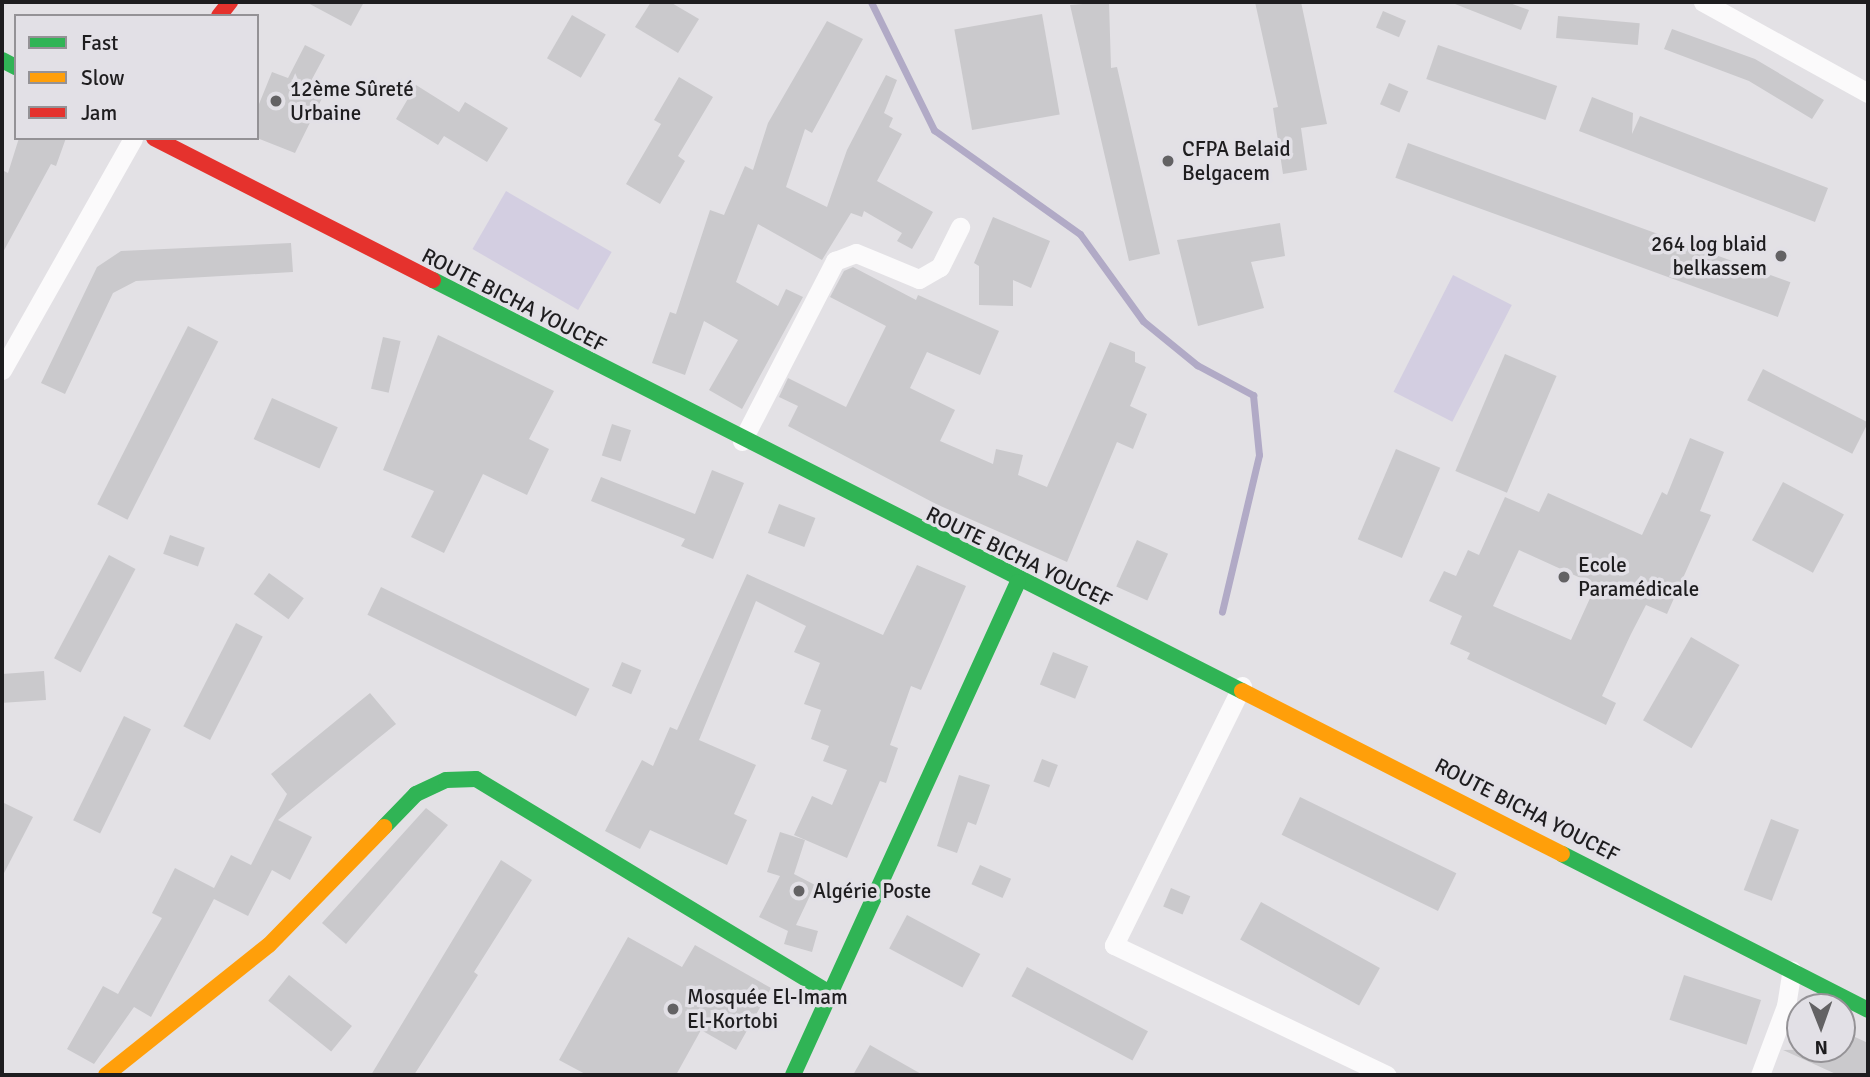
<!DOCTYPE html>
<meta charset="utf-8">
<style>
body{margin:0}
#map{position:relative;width:1870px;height:1077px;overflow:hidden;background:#e3e1e5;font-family:Signika,sans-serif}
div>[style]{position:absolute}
.green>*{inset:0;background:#d3cee1;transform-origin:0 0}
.stream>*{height:7px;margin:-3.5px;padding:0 3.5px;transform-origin:3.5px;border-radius:3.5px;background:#b1aac6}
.building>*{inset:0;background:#cac9cc;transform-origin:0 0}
.street>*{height:19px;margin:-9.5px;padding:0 9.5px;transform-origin:9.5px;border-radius:9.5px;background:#fbfafb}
.fast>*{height:16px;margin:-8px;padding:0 8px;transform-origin:8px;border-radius:8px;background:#30b455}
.slow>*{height:16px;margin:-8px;padding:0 8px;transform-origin:8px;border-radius:8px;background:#ff9f0a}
.jam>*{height:16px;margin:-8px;padding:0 8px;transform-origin:8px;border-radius:8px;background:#e5322d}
.dots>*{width:19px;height:19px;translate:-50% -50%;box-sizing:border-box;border:4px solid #e2e0e6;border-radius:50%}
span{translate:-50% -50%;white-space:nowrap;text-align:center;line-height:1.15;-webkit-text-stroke:7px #e2e0e6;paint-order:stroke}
.poi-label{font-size:21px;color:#1e1d1f}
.left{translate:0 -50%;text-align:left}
.right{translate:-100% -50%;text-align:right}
.street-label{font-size:21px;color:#1e1d1f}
.frame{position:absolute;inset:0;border:4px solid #1e1d1f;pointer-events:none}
.legend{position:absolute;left:14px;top:14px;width:245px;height:126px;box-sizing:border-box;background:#e2e0e6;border:2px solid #949296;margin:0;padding:9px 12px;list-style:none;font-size:21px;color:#1e1d1f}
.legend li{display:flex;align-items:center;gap:14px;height:35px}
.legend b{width:35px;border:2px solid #949296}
.north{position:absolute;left:1786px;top:993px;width:70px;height:70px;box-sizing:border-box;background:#e2e0e6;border:2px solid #949296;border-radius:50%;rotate:179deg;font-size:19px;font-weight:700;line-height:28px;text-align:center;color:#1e1d1f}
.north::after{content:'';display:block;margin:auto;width:24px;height:32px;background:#636264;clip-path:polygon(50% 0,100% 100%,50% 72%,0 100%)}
</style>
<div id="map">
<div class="green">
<i style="left:506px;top:191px;width:122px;height:67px;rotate:30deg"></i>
<i style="left:1453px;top:275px;width:66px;height:131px;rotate:27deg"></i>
</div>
<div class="stream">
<i style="left:871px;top:2px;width:143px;rotate:63.8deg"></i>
<i style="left:934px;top:130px;width:179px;rotate:35.5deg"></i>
<i style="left:1080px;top:234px;width:107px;rotate:54.1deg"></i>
<i style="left:1143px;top:321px;width:70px;rotate:39.2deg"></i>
<i style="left:1197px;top:365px;width:64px;rotate:28.2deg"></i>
<i style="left:1253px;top:395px;width:60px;rotate:84.3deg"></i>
<i style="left:1259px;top:455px;width:161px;rotate:103.3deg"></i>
</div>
<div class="building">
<i style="clip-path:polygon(306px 2px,364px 2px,351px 26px)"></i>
<i style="clip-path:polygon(651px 2px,670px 2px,699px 19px,678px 53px,635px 27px)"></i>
<i style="clip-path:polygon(1109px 2px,1111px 68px,1117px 67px,1160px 254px,1129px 261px,1070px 5px)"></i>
<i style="clip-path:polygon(1255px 2px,1301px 2px,1327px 124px,1301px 128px,1307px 170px,1283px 174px,1273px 108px,1278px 107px)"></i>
<i style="clip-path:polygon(1450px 2px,1507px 2px,1529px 10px,1521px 30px)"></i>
<i style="left:1383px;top:11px;width:25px;height:18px;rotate:23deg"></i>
<i style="left:1042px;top:14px;width:102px;height:89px;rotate:80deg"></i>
<i style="left:572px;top:15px;width:39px;height:50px;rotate:30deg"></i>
<i style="left:1558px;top:16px;width:82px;height:22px;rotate:5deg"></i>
<i style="clip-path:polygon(827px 21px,863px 39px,812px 133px,805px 129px,786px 187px,827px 207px,847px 150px,886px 75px,897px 80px,884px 113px,893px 118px,889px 127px,902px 134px,877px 181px,933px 212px,912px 249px,897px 241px,902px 233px,864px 211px,862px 217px,851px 213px,822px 260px,758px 224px,736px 282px,778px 306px,786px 289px,803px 297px,742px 409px,709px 390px,738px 340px,704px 321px,685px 375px,652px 363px,670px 312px,676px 314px,710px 210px,724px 215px,745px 166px,753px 170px,768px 123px)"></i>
<i style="clip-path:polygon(1672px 29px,1755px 59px,1824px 100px,1812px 119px,1749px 81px,1664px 49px)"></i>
<i style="clip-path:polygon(305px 45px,325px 55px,311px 81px,327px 88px,295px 153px,257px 138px,257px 109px,272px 72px,288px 78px)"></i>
<i style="left:1438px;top:45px;width:126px;height:36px;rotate:19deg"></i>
<i style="clip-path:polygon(679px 77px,713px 97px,678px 156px,685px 161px,660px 204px,626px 184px,661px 124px,654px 120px)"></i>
<i style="left:1389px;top:83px;width:21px;height:23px;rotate:23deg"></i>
<i style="clip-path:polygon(416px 85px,459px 112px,465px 102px,508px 128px,487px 162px,444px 136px,438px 145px,396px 119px)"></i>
<i style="clip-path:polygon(1592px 97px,1633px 113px,1632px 134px,1640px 116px,1828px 188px,1815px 222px,1579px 131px)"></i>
<i style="clip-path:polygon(19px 138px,66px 138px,56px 166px,51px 164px,2px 254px,2px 170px,8px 173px)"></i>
<i style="left:1408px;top:143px;width:407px;height:37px;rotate:20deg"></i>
<i style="clip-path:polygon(993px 217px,1050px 241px,1031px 288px,1013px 280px,1013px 306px,979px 305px,979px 266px,974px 263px)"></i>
<i style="clip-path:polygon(1280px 223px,1285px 256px,1251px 262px,1264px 308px,1198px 326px,1177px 240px)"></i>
<i style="clip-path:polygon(291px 243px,293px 272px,136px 281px,113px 293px,65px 394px,41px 383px,97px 267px,121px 251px)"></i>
<i style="clip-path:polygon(853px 267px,916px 300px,918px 295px,999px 331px,980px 375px,927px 352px,910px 388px,955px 410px,940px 441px,993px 464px,996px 449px,1023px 455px,1018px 475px,1047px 487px,1110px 342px,1135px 352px,1135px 362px,1146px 367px,1130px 406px,1147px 414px,1133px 449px,1117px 442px,1067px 562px,936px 504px,788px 426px,798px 406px,779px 397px,788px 378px,846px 407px,886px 326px,830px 297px,844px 271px)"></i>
<i style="left:188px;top:326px;width:34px;height:200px;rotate:27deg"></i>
<i style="clip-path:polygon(438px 335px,554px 391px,529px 439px,549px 449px,527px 495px,483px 474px,444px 553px,411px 537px,434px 491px,383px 470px)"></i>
<i style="left:383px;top:337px;width:18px;height:53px;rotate:13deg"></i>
<i style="left:1505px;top:354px;width:56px;height:127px;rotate:23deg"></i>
<i style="left:1763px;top:369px;width:118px;height:35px;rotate:27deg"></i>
<i style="left:272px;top:398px;width:72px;height:45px;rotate:24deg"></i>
<i style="left:612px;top:424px;width:20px;height:33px;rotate:18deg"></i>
<i style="clip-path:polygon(evenodd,1690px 438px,1724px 452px,1700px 511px,1711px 515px,1667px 614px,1646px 605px,1631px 634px,1602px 696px,1616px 703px,1606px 725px,1467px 659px,1470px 653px,1450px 644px,1462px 616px,1429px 601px,1444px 571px,1456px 576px,1468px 550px,1479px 555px,1505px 497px,1539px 512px,1548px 493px,1642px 535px,1662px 492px,1667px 495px,1690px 438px,1519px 550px,1596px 585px,1571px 640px,1493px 606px,1519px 550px)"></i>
<i style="left:1396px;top:449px;width:48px;height:98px;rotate:23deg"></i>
<i style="clip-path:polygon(712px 470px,744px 483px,713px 559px,681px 546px,685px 539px,591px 501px,601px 477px,695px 514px)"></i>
<i style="left:1783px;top:482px;width:69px;height:66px;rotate:28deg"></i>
<i style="left:779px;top:504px;width:39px;height:31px;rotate:21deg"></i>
<i style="left:170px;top:535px;width:37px;height:20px;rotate:20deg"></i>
<i style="left:1137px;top:540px;width:34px;height:51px;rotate:24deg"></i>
<i style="left:109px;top:555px;width:30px;height:117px;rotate:28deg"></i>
<i style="clip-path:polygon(917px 565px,966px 586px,921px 690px,911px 686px,890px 745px,898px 748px,886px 783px,880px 781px,847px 858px,794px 835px,812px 796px,832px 805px,847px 770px,823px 761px,829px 746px,811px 739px,821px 710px,804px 704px,820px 663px,794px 652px,806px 626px,756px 601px,699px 740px,756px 765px,734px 814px,747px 820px,727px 865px,650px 830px,640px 849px,605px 831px,642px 760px,653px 766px,670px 727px,677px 730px,747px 574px,883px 635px)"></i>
<i style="left:269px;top:573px;width:43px;height:26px;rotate:36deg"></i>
<i style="left:381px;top:587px;width:232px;height:31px;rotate:26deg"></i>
<i style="left:236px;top:623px;width:30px;height:116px;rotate:27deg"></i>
<i style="left:1691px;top:637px;width:56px;height:96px;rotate:30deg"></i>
<i style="left:1053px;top:652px;width:38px;height:35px;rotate:22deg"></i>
<i style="left:622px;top:662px;width:21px;height:26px;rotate:23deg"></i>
<i style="left:44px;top:671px;width:29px;height:42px;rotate:86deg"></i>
<i style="clip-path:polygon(370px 693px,396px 724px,278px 820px,312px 837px,290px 880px,272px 870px,248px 916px,214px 899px,151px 1017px,134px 1007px,94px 1064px,67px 1049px,103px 986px,118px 994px,162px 918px,152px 913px,175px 868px,214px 888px,231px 855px,251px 865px,287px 794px,271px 774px)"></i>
<i style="left:124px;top:716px;width:30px;height:116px;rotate:26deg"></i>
<i style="left:1042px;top:759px;width:17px;height:24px;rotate:21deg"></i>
<i style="clip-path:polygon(959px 775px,990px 785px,976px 825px,968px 822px,957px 853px,937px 846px)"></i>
<i style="left:1300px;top:797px;width:174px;height:42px;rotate:26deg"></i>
<i style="clip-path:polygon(2px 802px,33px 817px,2px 877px)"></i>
<i style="clip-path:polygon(426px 808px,448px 825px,346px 944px,322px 923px)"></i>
<i style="left:1771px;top:819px;width:30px;height:76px;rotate:21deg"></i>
<i style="clip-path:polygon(780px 832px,805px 840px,794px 874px,815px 885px,796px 925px,818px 931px,812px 952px,784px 944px,788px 931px,759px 917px,780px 876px,767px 872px)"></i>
<i style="clip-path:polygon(501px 860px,532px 880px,474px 972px,478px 975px,414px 1075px,371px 1075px)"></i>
<i style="left:980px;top:865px;width:34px;height:21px;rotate:24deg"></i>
<i style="left:1171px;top:888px;width:21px;height:20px;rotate:23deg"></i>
<i style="left:1261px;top:902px;width:136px;height:43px;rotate:29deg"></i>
<i style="left:907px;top:915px;width:83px;height:38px;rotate:28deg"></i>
<i style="clip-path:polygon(628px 937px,682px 967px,695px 945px,771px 988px,736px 1050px,701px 1030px,676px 1075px,587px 1075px,559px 1060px)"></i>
<i style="left:1027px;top:967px;width:137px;height:33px;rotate:28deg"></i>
<i style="left:289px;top:975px;width:81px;height:33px;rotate:39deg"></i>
<i style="left:1684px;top:975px;width:81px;height:47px;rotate:18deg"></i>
<i style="clip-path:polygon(1842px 1031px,1868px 1043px,1868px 1075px,1838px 1075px,1783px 1050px,1842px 1049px)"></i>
<i style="clip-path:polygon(870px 1045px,923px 1075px,853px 1075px)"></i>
</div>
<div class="street">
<i style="left:1703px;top:2px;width:188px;rotate:28.9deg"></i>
<i style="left:2px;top:370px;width:266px;rotate:-60.5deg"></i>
<i style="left:742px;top:441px;width:203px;rotate:-62.7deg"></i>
<i style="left:835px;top:261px;width:22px;rotate:-21deg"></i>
<i style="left:856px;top:253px;width:68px;rotate:22.4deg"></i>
<i style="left:919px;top:279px;width:24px;rotate:-30deg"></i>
<i style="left:940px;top:267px;width:45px;rotate:-63.4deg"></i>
<i style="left:1242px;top:686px;width:289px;rotate:116.3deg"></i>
<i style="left:1114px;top:945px;width:302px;rotate:25.5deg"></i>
<i style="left:1760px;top:1075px;width:74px;rotate:-69.4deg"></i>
<i style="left:1786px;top:1006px;width:36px;rotate:-81deg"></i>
</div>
<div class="fast">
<i style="left:2px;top:60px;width:16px;rotate:27deg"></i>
<i style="left:433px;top:280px;width:907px;rotate:26.93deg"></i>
<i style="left:384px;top:827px;width:46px;rotate:-45.9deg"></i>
<i style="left:416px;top:794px;width:33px;rotate:-25deg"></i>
<i style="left:446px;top:780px;width:30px;rotate:-2deg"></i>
<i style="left:476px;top:779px;width:414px;rotate:31.2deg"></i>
<i style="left:1562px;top:854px;width:343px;rotate:27deg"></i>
<i style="left:793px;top:1075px;width:542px;rotate:-65.47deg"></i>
</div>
<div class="slow">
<i style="left:1242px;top:691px;width:359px;rotate:27deg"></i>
<i style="left:106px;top:1075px;width:208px;rotate:-38.6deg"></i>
<i style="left:269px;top:945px;width:165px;rotate:-45.7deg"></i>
</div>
<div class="jam">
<i style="left:219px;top:16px;width:18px;rotate:-52deg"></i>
<i style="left:154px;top:138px;width:313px;rotate:27deg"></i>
</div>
<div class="dots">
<i style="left:276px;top:101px;background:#636264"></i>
<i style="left:1168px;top:161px;background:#636264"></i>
<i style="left:1781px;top:256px;background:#636264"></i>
<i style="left:1564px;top:577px;background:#636264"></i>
<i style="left:799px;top:891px;background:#636264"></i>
<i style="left:673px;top:1009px;background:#636264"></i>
</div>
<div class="poi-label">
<span class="left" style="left:290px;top:101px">12ème Sûreté<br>Urbaine</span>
<span class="left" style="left:1182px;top:161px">CFPA Belaid<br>Belgacem</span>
<span class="right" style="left:1767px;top:256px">264 log blaid<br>belkassem</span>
<span class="left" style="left:1578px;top:577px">Ecole<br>Paramédicale</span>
<span class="left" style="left:813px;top:891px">Algérie Poste</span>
<span class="left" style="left:687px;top:1009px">Mosquée El-Imam<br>El-Kortobi</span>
</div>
<div class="street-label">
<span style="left:514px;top:300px;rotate:27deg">ROUTE BICHA YOUCEF</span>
<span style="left:1019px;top:557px;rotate:26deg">ROUTE BICHA YOUCEF</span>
<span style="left:1527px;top:810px;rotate:27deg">ROUTE BICHA YOUCEF</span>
</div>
<div class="frame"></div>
<ul class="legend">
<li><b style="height:9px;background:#30b455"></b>Fast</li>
<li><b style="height:9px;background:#ff9f0a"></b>Slow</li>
<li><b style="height:9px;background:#e5322d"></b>Jam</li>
</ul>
<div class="north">N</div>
</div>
